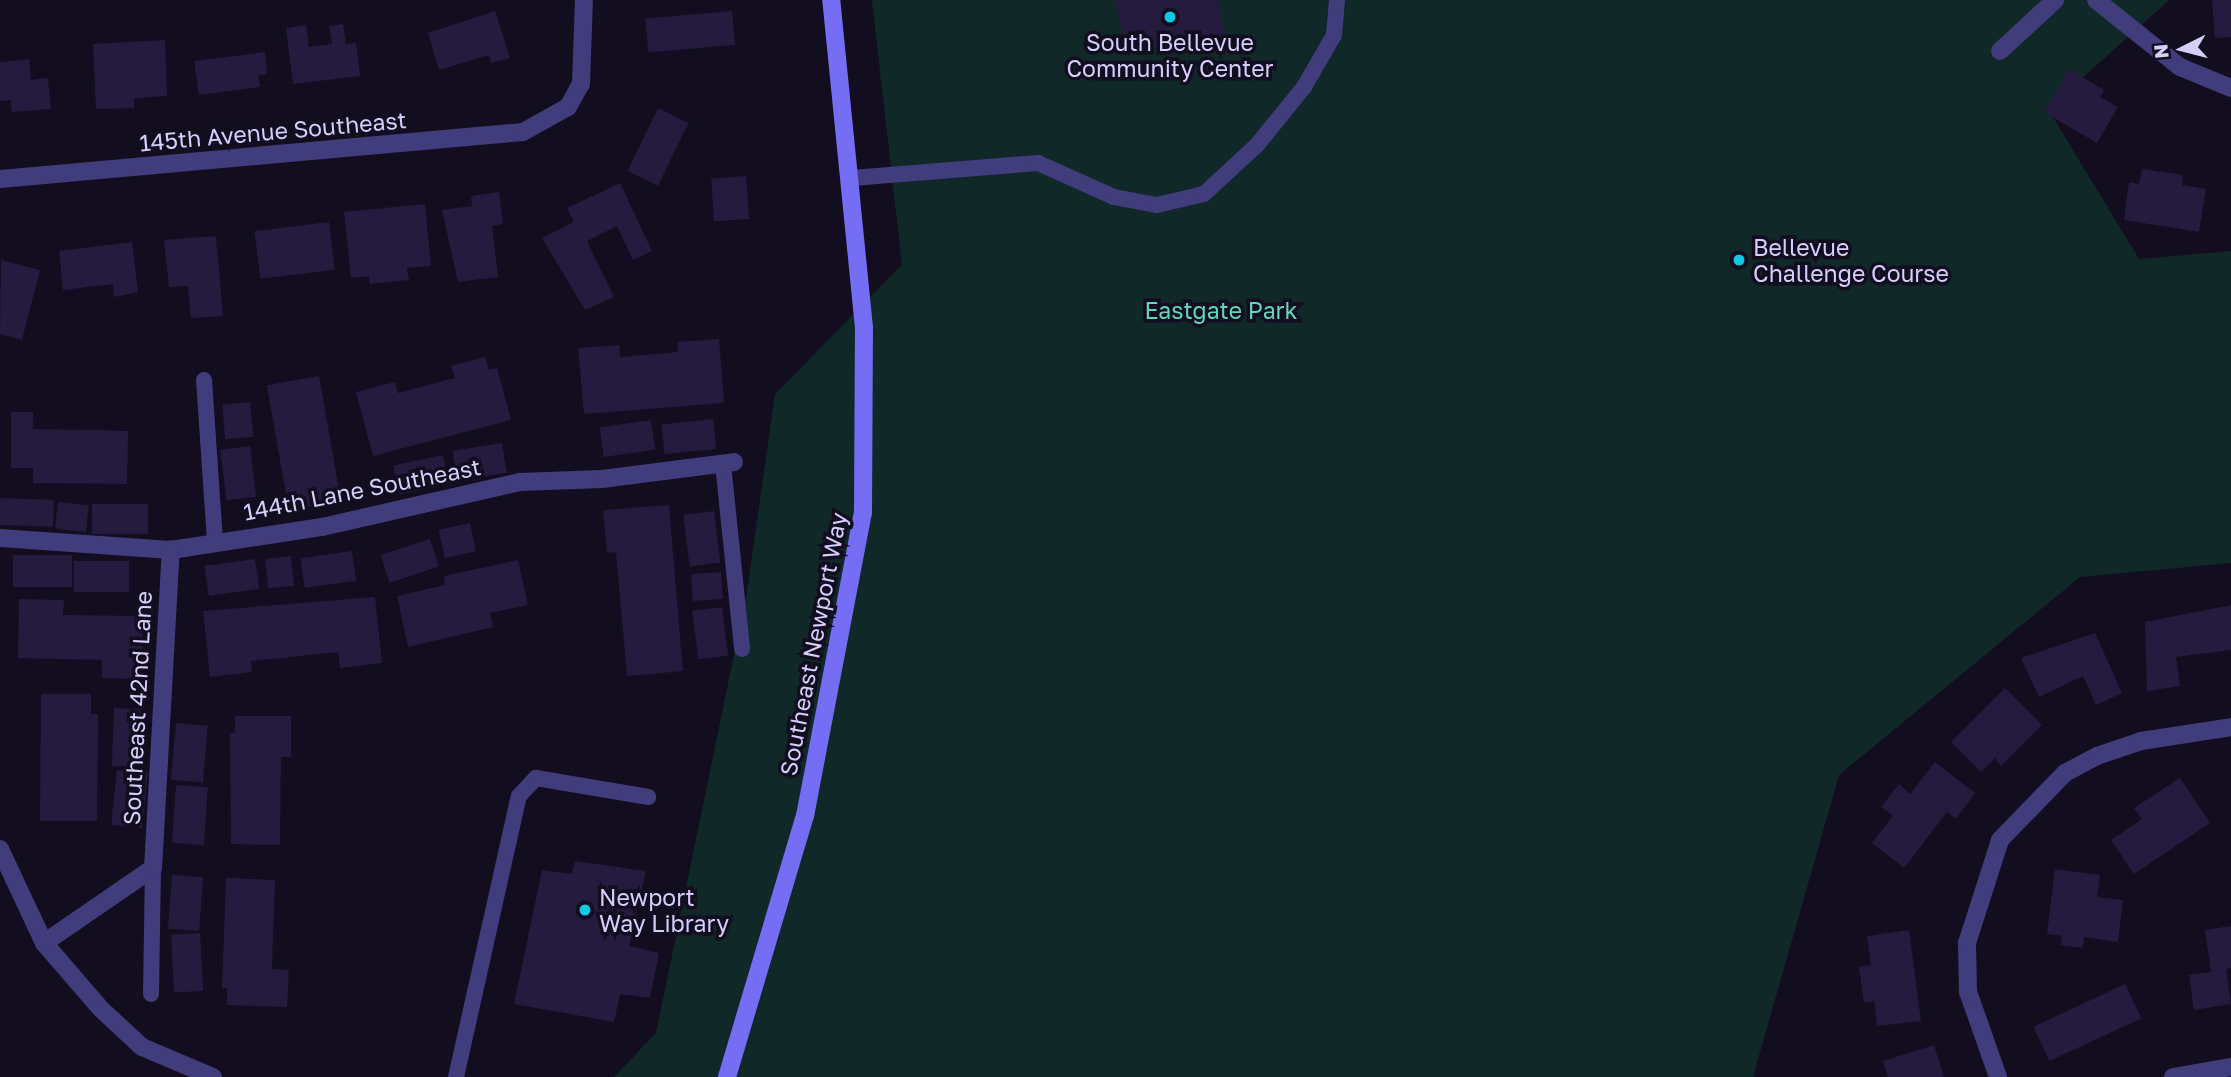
<!DOCTYPE html>
<style>
body{margin:0}
#map{position:relative;width:2231px;height:1077px;overflow:hidden;background:#120e1f;font-family:"Golos Text",sans-serif}
div>[style]{position:absolute}
.green>*{inset:0;background:#112828}
.building>*{inset:0;background:#241b3e;transform-origin:0 0}
.lane>*{height:16px;margin:-8px;padding:0 8px;transform-origin:8px;border-radius:8px;background:#413c7b}
.street>*{height:18px;margin:-9px;padding:0 9px;transform-origin:9px;border-radius:9px;background:#413c7b}
.secondary>*{height:18px;margin:-9px;padding:0 9px;transform-origin:9px;border-radius:9px;background:#766df5}
.dots>*{width:19px;height:19px;translate:-50% -50%;box-sizing:border-box;border:4px solid #120e1f;border-radius:50%}
span{translate:-50% -50%;white-space:nowrap;text-align:center;line-height:1.15;-webkit-text-stroke:7px #120e1f;paint-order:stroke}
.poi-label{font-size:23px;color:#d6cffc}
.left{translate:0 -50%;text-align:left}
.street-label{font-size:23px;color:#d6cffc}
.park-label{font-size:23px;color:#61d6be}
.north{position:absolute;left:2147px;top:14px;width:70px;height:70px;-webkit-text-stroke:5px #120e1f;paint-order:stroke;rotate:264deg;font-size:19px;font-weight:700;line-height:28px;text-align:center;color:#d6cffc}
.north::after{content:'';display:block;margin:auto;width:24px;height:32px;background:#d6cffc;clip-path:polygon(50% 0,100% 100%,50% 72%,0 100%)}
</style>
<div id="map">
<div class="green">
<i style="clip-path:polygon(872px 0,2169px 0,2048px 109px,2139px 259px,2231px 251px,2231px 563px,2080px 577px,1839px 775px,1753px 1077px,614px 1077px,656px 1033px,747px 592px,775px 394px,902px 265px)"></i>
</div>
<div class="building">
<i style="clip-path:polygon(1115px 0,1218px 0,1225px 34px,1127px 55px)"></i>
<i style="clip-path:polygon(2212px 0,2231px 0,2231px 37px,2215px 38px)"></i>
<i style="clip-path:polygon(495px 11px,510px 58px,491px 63px,489px 55px,439px 70px,428px 33px)"></i>
<i style="left:732px;top:11px;width:34px;height:87px;rotate:85deg"></i>
<i style="clip-path:polygon(343px 24px,346px 44px,356px 43px,360px 76px,293px 84px,286px 28px,306px 25px,309px 47px,332px 44px,329px 26px)"></i>
<i style="clip-path:polygon(165px 40px,167px 96px,134px 98px,134px 108px,96px 109px,93px 44px)"></i>
<i style="clip-path:polygon(265px 52px,267px 74px,258px 75px,260px 87px,199px 95px,194px 61px)"></i>
<i style="clip-path:polygon(29px 59px,31px 80px,48px 78px,51px 109px,12px 112px,11px 100px,0 101px,0 62px)"></i>
<i style="clip-path:polygon(2069px 69px,2104px 90px,2100px 97px,2118px 107px,2097px 143px,2044px 112px)"></i>
<i style="left:658px;top:108px;width:34px;height:70px;rotate:26deg"></i>
<i style="clip-path:polygon(2142px 169px,2183px 175px,2182px 185px,2206px 189px,2199px 232px,2124px 220px,2129px 182px,2139px 184px)"></i>
<i style="left:746px;top:176px;width:43px;height:35px;rotate:86deg"></i>
<i style="clip-path:polygon(620px 183px,652px 251px,633px 260px,617px 226px,587px 241px,614px 297px,585px 310px,542px 238px,574px 222px,567px 208px)"></i>
<i style="clip-path:polygon(499px 192px,503px 224px,492px 226px,498px 277px,458px 282px,442px 210px,472px 206px,471px 196px)"></i>
<i style="clip-path:polygon(425px 204px,431px 266px,407px 268px,409px 280px,370px 284px,369px 276px,351px 278px,344px 212px)"></i>
<i style="left:329px;top:222px;width:48px;height:75px;rotate:83deg"></i>
<i style="clip-path:polygon(216px 236px,223px 316px,191px 318px,188px 286px,169px 287px,164px 240px)"></i>
<i style="clip-path:polygon(132px 242px,138px 292px,114px 297px,113px 284px,63px 290px,59px 251px)"></i>
<i style="clip-path:polygon(1px 260px,40px 270px,22px 340px,0 334px)"></i>
<i style="clip-path:polygon(719px 339px,724px 403px,584px 414px,578px 348px,619px 345px,620px 357px,678px 352px,677px 342px)"></i>
<i style="clip-path:polygon(485px 357px,489px 370px,497px 368px,511px 420px,373px 456px,356px 392px,395px 382px,398px 393px,455px 378px,451px 366px)"></i>
<i style="left:319px;top:376px;width:127px;height:53px;rotate:80deg"></i>
<i style="left:250px;top:402px;width:35px;height:28px;rotate:85deg"></i>
<i style="clip-path:polygon(11px 412px,33px 412px,33px 429px,128px 431px,127px 484px,33px 483px,33px 468px,11px 468px)"></i>
<i style="left:713px;top:419px;width:30px;height:52px;rotate:84deg"></i>
<i style="left:651px;top:420px;width:30px;height:52px;rotate:82deg"></i>
<i style="left:502px;top:443px;width:30px;height:50px;rotate:81deg"></i>
<i style="left:250px;top:446px;width:51px;height:30px;rotate:83deg"></i>
<i style="left:443px;top:455px;width:30px;height:51px;rotate:78deg"></i>
<i style="left:0;top:498px;width:54px;height:27px;rotate:2deg"></i>
<i style="left:58px;top:502px;width:31px;height:27px;rotate:6deg"></i>
<i style="left:148px;top:504px;width:30px;height:56px;rotate:90deg"></i>
<i style="clip-path:polygon(669px 505px,683px 671px,627px 676px,616px 552px,607px 553px,603px 510px)"></i>
<i style="left:714px;top:511px;width:52px;height:31px;rotate:83deg"></i>
<i style="left:470px;top:523px;width:29px;height:32px;rotate:78deg"></i>
<i style="left:430px;top:539px;width:29px;height:52px;rotate:72deg"></i>
<i style="left:352px;top:551px;width:30px;height:52px;rotate:82deg"></i>
<i style="left:13px;top:555px;width:59px;height:32px"></i>
<i style="left:291px;top:556px;width:30px;height:26px;rotate:84deg"></i>
<i style="left:255px;top:559px;width:30px;height:51px;rotate:82deg"></i>
<i style="clip-path:polygon(518px 560px,528px 605px,490px 613px,493px 627px,408px 647px,397px 596px,445px 585px,444px 576px)"></i>
<i style="left:74px;top:561px;width:55px;height:31px"></i>
<i style="left:721px;top:572px;width:27px;height:30px;rotate:86deg"></i>
<i style="clip-path:polygon(375px 597px,382px 663px,340px 668px,338px 652px,251px 661px,252px 672px,210px 677px,203px 611px)"></i>
<i style="clip-path:polygon(19px 599px,64px 600px,63px 615px,143px 616px,142px 679px,102px 678px,102px 660px,18px 658px)"></i>
<i style="clip-path:polygon(2231px 605px,2231px 650px,2176px 657px,2180px 686px,2147px 691px,2145px 622px)"></i>
<i style="left:722px;top:607px;width:49px;height:30px;rotate:83deg"></i>
<i style="clip-path:polygon(2095px 633px,2122px 693px,2096px 705px,2083px 676px,2039px 697px,2021px 658px)"></i>
<i style="clip-path:polygon(2005px 688px,2042px 725px,2001px 766px,1995px 758px,1981px 772px,1951px 742px)"></i>
<i style="clip-path:polygon(41px 694px,91px 694px,91px 714px,98px 714px,97px 821px,40px 821px)"></i>
<i style="left:114px;top:708px;width:31px;height:58px;rotate:2deg"></i>
<i style="clip-path:polygon(235px 716px,291px 716px,291px 757px,281px 757px,280px 845px,231px 844px,230px 733px,235px 733px)"></i>
<i style="left:176px;top:723px;width:32px;height:57px;rotate:5deg"></i>
<i style="clip-path:polygon(1935px 762px,1975px 793px,1956px 819px,1947px 812px,1904px 868px,1872px 843px,1893px 816px,1881px 807px,1899px 784px,1910px 794px)"></i>
<i style="left:117px;top:770px;width:31px;height:55px;rotate:6deg"></i>
<i style="clip-path:polygon(2180px 778px,2210px 823px,2134px 874px,2111px 840px,2142px 819px,2134px 808px)"></i>
<i style="left:176px;top:785px;width:32px;height:58px;rotate:4deg"></i>
<i style="clip-path:polygon(575px 861px,646px 871px,629px 946px,659px 953px,650px 998px,620px 994px,614px 1022px,514px 1004px,542px 870px,572px 874px)"></i>
<i style="clip-path:polygon(2055px 869px,2100px 875px,2097px 897px,2123px 900px,2118px 942px,2084px 937px,2083px 948px,2061px 945px,2062px 936px,2047px 934px)"></i>
<i style="left:172px;top:875px;width:31px;height:54px;rotate:4deg"></i>
<i style="clip-path:polygon(226px 878px,275px 880px,272px 969px,289px 970px,287px 1007px,227px 1005px,227px 988px,222px 988px)"></i>
<i style="clip-path:polygon(2231px 926px,2231px 968px,2226px 969px,2231px 1004px,2194px 1010px,2189px 975px,2211px 972px,2205px 930px)"></i>
<i style="clip-path:polygon(1909px 930px,1921px 1021px,1877px 1026px,1874px 1001px,1864px 1002px,1859px 967px,1871px 965px,1867px 936px)"></i>
<i style="left:200px;top:933px;width:58px;height:29px;rotate:87deg"></i>
<i style="left:2125px;top:984px;width:38px;height:101px;rotate:65deg"></i>
<i style="clip-path:polygon(1934px 1045px,1944px 1077px,1888px 1077px,1883px 1061px)"></i>
</div>
<div class="lane">
<i style="left:852px;top:178px;width:187px;rotate:-4.6deg"></i>
<i style="left:1038px;top:163px;width:83px;rotate:24.1deg"></i>
<i style="left:1114px;top:197px;width:44px;rotate:10.5deg"></i>
<i style="left:1157px;top:205px;width:48px;rotate:-13.2deg"></i>
<i style="left:1204px;top:194px;width:72px;rotate:-42.8deg"></i>
<i style="left:1257px;top:145px;width:75px;rotate:-51deg"></i>
<i style="left:1304px;top:87px;width:60px;rotate:-60deg"></i>
<i style="left:1334px;top:35px;width:35px;rotate:-85deg"></i>
<i style="left:204px;top:380px;width:163px;rotate:86.1deg"></i>
<i style="left:723px;top:464px;width:186px;rotate:84.1deg"></i>
<i style="left:151px;top:994px;width:126px;rotate:-89.1deg"></i>
<i style="left:456px;top:1077px;width:288px;rotate:-77.4deg"></i>
<i style="left:519px;top:796px;width:25px;rotate:-47deg"></i>
<i style="left:536px;top:778px;width:114px;rotate:9.6deg"></i>
</div>
<div class="street">
<i style="left:2096px;top:0;width:107px;rotate:38.6deg"></i>
<i style="left:2180px;top:67px;width:55px;rotate:22.4deg"></i>
<i style="left:2000px;top:51px;width:75px;rotate:-42.8deg"></i>
<i style="left:0;top:179px;width:525px;rotate:-5.14deg"></i>
<i style="left:523px;top:132px;width:51px;rotate:-29.1deg"></i>
<i style="left:568px;top:107px;width:26px;rotate:-61deg"></i>
<i style="left:581px;top:84px;width:84px;rotate:-88deg"></i>
<i style="left:0;top:538px;width:171px;rotate:4deg"></i>
<i style="left:171px;top:550px;width:153px;rotate:-8.7deg"></i>
<i style="left:322px;top:527px;width:203px;rotate:-12.8deg"></i>
<i style="left:520px;top:482px;width:82px;rotate:-2.1deg"></i>
<i style="left:602px;top:479px;width:133px;rotate:-7.3deg"></i>
<i style="left:0;top:849px;width:104px;rotate:64.9deg"></i>
<i style="left:44px;top:943px;width:87px;rotate:49.2deg"></i>
<i style="left:101px;top:1009px;width:56px;rotate:42.8deg"></i>
<i style="left:142px;top:1047px;width:77px;rotate:22.9deg"></i>
<i style="left:44px;top:943px;width:132px;rotate:-34.5deg"></i>
<i style="left:153px;top:868px;width:319px;rotate:-86.8deg"></i>
<i style="left:1998px;top:1077px;width:90px;rotate:-109.4deg"></i>
<i style="left:1968px;top:992px;width:49px;rotate:-91.2deg"></i>
<i style="left:1967px;top:943px;width:108px;rotate:-72.2deg"></i>
<i style="left:2000px;top:840px;width:93px;rotate:-45.9deg"></i>
<i style="left:2065px;top:773px;width:36px;rotate:-28deg"></i>
<i style="left:2097px;top:756px;width:46px;rotate:-18.8deg"></i>
<i style="left:2141px;top:741px;width:91px;rotate:-8.8deg"></i>
<i style="left:2173px;top:1077px;width:59px;rotate:-9.8deg"></i>
</div>
<div class="secondary">
<i style="left:727px;top:1077px;width:272px;rotate:-73.4deg"></i>
<i style="left:805px;top:816px;width:309px;rotate:-79.2deg"></i>
<i style="left:863px;top:513px;width:185px;rotate:-89.7deg"></i>
<i style="left:864px;top:328px;width:330px;rotate:-95.7deg"></i>
</div>
<div class="dots">
<i style="left:1170px;top:17px;background:#10c7e7"></i>
<i style="left:1739px;top:260px;background:#10c7e7"></i>
<i style="left:585px;top:910px;background:#10c7e7"></i>
</div>
<div class="poi-label">
<span style="left:1170px;top:55px">South Bellevue<br>Community Center</span>
<span class="left" style="left:1753px;top:260px">Bellevue<br>Challenge Course</span>
<span class="left" style="left:599px;top:910px">Newport<br>Way Library</span>
</div>
<div class="street-label">
<span style="left:273px;top:131px;rotate:-5deg">145th Avenue Southeast</span>
<span style="left:362px;top:489px;rotate:-11deg">144th Lane Southeast</span>
<span style="left:813px;top:644px;rotate:-79deg">Southeast Newport Way</span>
<span style="left:137px;top:708px;rotate:-87deg">Southeast 42nd Lane</span>
</div>
<div class="park-label">
<span style="left:1221px;top:310px">Eastgate Park</span>
</div>
<div class="north">N</div>
</div>
